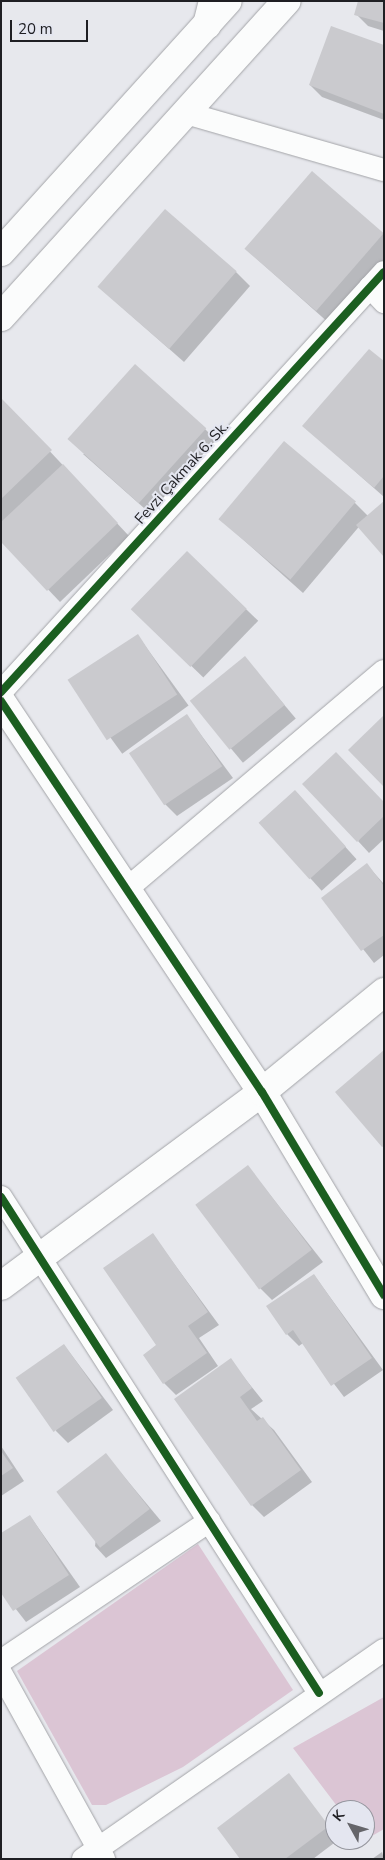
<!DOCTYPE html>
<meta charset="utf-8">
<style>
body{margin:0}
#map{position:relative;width:385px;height:1860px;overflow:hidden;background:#e7e8ed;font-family:"Nunito Sans",sans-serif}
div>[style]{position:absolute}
.green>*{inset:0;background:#dbc5d4}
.shadow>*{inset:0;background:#0003;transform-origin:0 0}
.building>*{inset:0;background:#cacace;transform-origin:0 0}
.roads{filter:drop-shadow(0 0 1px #a3a4a8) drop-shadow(0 0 1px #a3a4a8)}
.minor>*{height:22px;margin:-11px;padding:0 11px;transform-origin:11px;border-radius:11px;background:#fbfcfc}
.tertiary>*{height:28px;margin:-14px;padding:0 14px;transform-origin:14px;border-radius:14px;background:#fbfcfc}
.secondary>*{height:28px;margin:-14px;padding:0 14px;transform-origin:14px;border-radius:14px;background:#fbfcfc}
.cycleway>*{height:8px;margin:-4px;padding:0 4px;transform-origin:4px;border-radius:4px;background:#1b5e20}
span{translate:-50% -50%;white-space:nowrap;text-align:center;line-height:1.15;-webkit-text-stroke:4px #e4e6f0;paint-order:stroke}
.street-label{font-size:15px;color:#1f1f23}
.frame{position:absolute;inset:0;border:2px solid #1f1f23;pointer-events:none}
.north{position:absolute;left:325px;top:1800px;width:50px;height:50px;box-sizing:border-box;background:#e4e6f0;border:1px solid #95969e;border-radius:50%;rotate:309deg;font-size:14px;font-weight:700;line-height:20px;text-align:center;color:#1f1f23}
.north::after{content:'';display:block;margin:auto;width:18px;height:22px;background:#65656a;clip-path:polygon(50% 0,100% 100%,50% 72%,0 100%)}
.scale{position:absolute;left:10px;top:20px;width:78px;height:22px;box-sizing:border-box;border:2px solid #1f1f23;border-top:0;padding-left:6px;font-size:15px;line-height:18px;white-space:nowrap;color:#1f1f23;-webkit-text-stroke:4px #e4e6f0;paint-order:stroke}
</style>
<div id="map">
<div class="green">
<i style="clip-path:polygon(198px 1544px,293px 1690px,183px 1767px,106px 1805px,92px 1805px,17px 1671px)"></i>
<i style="clip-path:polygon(384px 1697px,384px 1829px,365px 1840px,365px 1810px,340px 1810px,293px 1748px)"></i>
</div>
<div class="shadow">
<i style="clip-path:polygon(384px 1px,384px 31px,368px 26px,356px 14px)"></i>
<i style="clip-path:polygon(384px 47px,384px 120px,322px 97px,310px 85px)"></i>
<i style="clip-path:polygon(312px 173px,384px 235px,384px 264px,331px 325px,246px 249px)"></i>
<i style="clip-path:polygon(236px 272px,250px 286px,184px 362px,99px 287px)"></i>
<i style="clip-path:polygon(384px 363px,384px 497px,304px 426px)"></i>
<i style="clip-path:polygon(1px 399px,129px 536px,60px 602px,1px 540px)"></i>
<i style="clip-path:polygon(205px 429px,219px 443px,153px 516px,83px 454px)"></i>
<i style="clip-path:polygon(355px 503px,368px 516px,303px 593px,219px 518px)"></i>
<i style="left:187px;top:552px;width:99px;height:79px;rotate:44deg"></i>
<i style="left:138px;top:636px;width:86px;height:82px;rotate:54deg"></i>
<i style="left:245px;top:658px;width:79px;height:69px;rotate:50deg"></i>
<i style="clip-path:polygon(187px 716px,233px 778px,177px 816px,165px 804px)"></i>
<i style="left:295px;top:791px;width:92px;height:47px;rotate:48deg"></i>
<i style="clip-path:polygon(384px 803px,384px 839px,369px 853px,358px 841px)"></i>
<i style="clip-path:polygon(367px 865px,384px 884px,384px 955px,374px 963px,323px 898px)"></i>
<i style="clip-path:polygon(248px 1167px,323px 1262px,272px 1300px,260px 1288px)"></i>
<i style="clip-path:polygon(153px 1235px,219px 1325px,199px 1338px,218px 1366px,176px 1395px,164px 1383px,158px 1346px)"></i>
<i style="clip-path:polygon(314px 1275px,383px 1370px,344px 1397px,303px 1343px,299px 1346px,287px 1334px)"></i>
<i style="clip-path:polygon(64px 1345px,113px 1410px,68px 1443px,56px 1431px)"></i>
<i style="clip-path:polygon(230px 1360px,263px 1401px,251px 1409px,274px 1430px,312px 1482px,264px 1517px,252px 1505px)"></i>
<i style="clip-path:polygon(1px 1446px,24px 1481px,1px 1496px)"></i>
<i style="clip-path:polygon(106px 1455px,161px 1521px,106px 1558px,95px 1546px)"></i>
<i style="clip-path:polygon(30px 1516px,80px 1587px,26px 1622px,1px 1590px)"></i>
<i style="clip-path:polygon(289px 1775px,338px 1840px,313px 1859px,242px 1859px)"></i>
<i style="clip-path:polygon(382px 1852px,384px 1859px,372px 1859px)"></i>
</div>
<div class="building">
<i style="clip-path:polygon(358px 1px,384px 1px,384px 23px,354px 15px)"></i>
<i style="clip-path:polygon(331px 26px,384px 45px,384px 114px,309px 85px)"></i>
<i style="left:312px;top:171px;width:95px;height:103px;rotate:41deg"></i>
<i style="left:165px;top:209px;width:95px;height:103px;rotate:41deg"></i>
<i style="clip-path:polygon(369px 349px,384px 361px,384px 476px,374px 488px,302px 426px)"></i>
<i style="left:135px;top:364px;width:96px;height:101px;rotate:42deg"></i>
<i style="clip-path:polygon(1px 398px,52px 450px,1px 499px)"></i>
<i style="left:284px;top:441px;width:94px;height:102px;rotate:40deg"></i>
<i style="clip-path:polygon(63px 464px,118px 523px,47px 591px,1px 542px,1px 522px)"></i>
<i style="clip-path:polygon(384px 501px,384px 557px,356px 525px)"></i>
<i style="left:187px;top:551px;width:83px;height:81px;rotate:44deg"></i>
<i style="left:138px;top:634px;width:72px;height:84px;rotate:57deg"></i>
<i style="left:245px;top:656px;width:63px;height:71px;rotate:51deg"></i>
<i style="left:187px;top:714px;width:63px;height:70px;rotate:56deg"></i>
<i style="clip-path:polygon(384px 715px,384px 787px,348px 750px)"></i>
<i style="clip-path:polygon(336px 752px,384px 802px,384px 816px,357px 842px,302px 784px)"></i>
<i style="left:295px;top:790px;width:76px;height:49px;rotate:48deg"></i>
<i style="clip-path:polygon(367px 863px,384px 886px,384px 935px,361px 951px,321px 898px)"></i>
<i style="clip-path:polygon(384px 1050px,384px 1146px,382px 1147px,335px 1092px)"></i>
<i style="left:248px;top:1165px;width:106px;height:66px;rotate:53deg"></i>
<i style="clip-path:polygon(153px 1233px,208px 1312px,188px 1326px,207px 1353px,163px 1384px,143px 1355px,156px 1345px,103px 1268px)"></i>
<i style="clip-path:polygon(314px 1274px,372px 1358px,331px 1386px,293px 1330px,286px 1335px,266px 1306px)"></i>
<i style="left:64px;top:1344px;width:66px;height:59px;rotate:55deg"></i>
<i style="clip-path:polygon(231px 1358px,252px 1388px,240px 1397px,257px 1421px,263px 1417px,301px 1470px,251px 1506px,174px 1399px)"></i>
<i style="clip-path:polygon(1px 1451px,13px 1468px,1px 1476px)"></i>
<i style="left:106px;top:1453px;width:71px;height:63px;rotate:52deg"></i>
<i style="clip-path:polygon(30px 1515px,69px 1575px,13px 1611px,1px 1593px,1px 1533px)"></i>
<i style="clip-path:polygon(289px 1773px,329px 1826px,285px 1859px,240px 1859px,217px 1828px)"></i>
</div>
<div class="roads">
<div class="minor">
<i style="left:186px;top:113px;width:206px;rotate:16.1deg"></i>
<i style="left:370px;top:287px;width:21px;rotate:47deg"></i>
<i style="left:1px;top:692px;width:568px;rotate:-47.64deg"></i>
<i style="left:129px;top:887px;width:334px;rotate:-40.3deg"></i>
<i style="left:1px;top:1197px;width:589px;rotate:57.33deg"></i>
<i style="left:1px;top:1661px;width:251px;rotate:-33.9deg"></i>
<i style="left:1px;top:1673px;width:213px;rotate:61deg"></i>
<i style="left:83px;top:1859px;width:366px;rotate:-34.8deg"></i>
</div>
<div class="tertiary">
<i style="left:1px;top:252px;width:338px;rotate:-47.9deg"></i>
<i style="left:1px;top:317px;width:426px;rotate:-47.9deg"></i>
<i style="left:1px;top:701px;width:470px;rotate:56.3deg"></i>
<i style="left:262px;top:1092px;width:237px;rotate:59deg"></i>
<i style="left:1px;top:1286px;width:325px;rotate:-36.6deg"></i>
<i style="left:262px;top:1092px;width:158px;rotate:-39.3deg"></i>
</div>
<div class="secondary">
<i style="left:207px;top:25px;width:25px;rotate:-76deg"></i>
</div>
</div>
<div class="cycleway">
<i style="left:1px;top:692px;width:568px;rotate:-47.64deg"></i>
<i style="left:1px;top:701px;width:470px;rotate:56.3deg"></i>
<i style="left:262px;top:1092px;width:237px;rotate:59deg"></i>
<i style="left:1px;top:1197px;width:589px;rotate:57.33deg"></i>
</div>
<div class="street-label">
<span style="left:182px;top:473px;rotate:-48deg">Fevzi Çakmak 6. Sk.</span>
</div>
<div class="frame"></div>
<div class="north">K</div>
<div class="scale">20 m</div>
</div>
